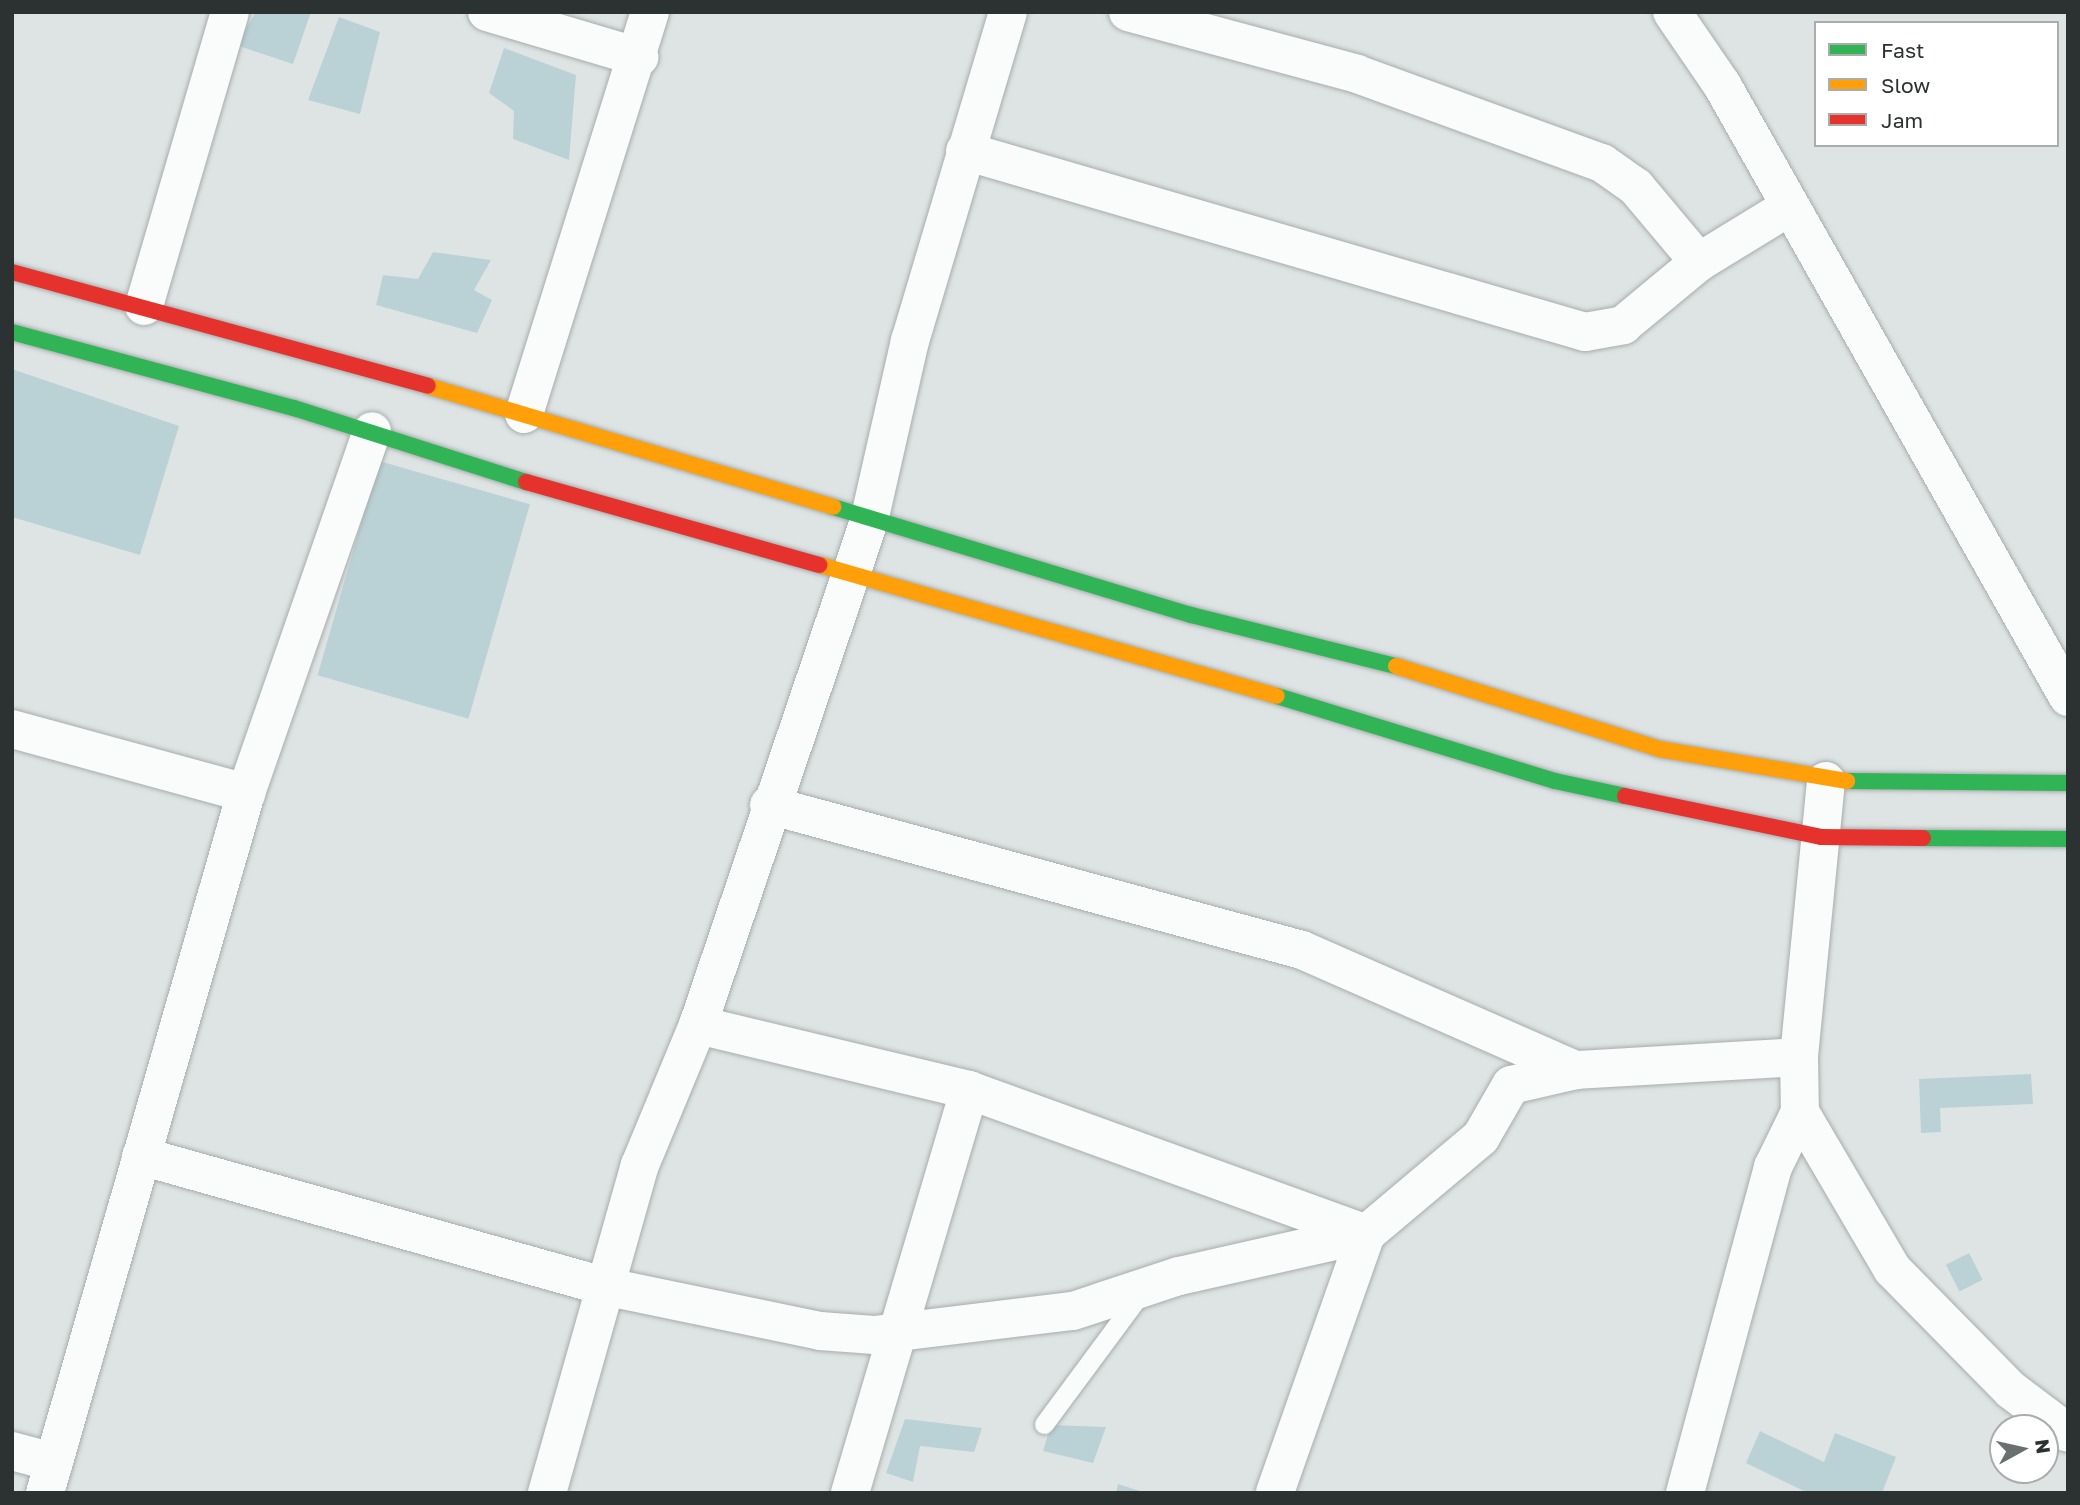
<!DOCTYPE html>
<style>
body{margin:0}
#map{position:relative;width:2080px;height:1505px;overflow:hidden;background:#dee4e4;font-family:"Golos Text",sans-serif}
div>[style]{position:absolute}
.building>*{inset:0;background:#bad2d6;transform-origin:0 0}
.roads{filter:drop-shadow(0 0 2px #a7acac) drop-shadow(0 0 2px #a7acac)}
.lane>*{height:19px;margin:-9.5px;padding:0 9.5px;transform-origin:9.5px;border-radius:9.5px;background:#fafbfb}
.street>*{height:38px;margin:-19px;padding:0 19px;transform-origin:19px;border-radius:19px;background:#fafbfb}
.fast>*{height:16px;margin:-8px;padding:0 8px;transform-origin:8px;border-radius:8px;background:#30b455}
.slow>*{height:16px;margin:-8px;padding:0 8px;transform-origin:8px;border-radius:8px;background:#ff9f0a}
.jam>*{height:16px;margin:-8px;padding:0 8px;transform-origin:8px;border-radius:8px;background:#e5322d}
span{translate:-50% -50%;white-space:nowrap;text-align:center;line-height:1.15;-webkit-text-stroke:5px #fff;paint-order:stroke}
.frame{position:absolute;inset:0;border:14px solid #2c3131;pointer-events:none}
.legend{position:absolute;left:1814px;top:21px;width:245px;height:126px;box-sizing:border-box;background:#fff;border:2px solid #abadad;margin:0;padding:9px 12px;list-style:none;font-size:21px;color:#2c3131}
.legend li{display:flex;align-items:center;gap:14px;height:35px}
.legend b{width:35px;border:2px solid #abadad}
.north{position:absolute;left:1989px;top:1414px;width:70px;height:70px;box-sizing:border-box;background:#fff;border:2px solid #abadad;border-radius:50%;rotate:82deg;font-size:19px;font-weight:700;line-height:28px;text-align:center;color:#2c3131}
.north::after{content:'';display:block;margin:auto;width:24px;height:32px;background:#6a7070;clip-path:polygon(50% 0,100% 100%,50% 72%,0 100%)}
</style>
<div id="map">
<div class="building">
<i style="clip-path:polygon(256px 12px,311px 12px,293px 64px,236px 45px)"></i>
<i style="clip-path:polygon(339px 17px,380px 32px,360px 114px,308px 100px)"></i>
<i style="clip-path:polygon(504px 48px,576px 75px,569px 160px,513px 139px,514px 111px,489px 93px)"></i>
<i style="clip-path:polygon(433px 252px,491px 260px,474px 290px,492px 300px,477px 333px,376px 305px,383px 275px,418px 279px)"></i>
<i style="clip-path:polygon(12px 369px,179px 426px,140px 555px,12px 517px)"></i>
<i style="left:379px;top:461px;width:157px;height:223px;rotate:16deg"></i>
<i style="clip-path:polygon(2031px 1074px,2033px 1104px,1940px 1108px,1941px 1132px,1921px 1133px,1919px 1079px)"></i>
<i style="left:1969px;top:1253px;width:30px;height:26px;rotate:63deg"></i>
<i style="clip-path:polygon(905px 1419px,982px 1428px,974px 1452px,920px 1446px,913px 1482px,886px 1473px)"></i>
<i style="clip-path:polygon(1051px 1425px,1106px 1427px,1093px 1463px,1043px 1451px)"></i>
<i style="clip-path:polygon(1760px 1431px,1824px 1462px,1835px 1433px,1896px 1457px,1882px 1493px,1808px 1493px,1746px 1463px)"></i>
<i style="clip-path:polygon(1118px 1484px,1143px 1492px,1143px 1493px,1116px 1493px)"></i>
</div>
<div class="roads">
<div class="lane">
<i style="left:1044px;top:1424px;width:163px;rotate:-53.5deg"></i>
</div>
<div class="street">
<i style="left:487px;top:12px;width:159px;rotate:16.5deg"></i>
<i style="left:1128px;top:12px;width:237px;rotate:15.1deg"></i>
<i style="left:1357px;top:74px;width:261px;rotate:20deg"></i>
<i style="left:1602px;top:163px;width:42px;rotate:35.2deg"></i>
<i style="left:1636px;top:187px;width:98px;rotate:50deg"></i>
<i style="left:1672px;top:12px;width:88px;rotate:55.6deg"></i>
<i style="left:1722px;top:85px;width:703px;rotate:60.52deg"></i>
<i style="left:965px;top:151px;width:646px;rotate:16.27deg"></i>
<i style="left:1585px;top:332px;width:39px;rotate:-10deg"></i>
<i style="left:1623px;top:325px;width:99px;rotate:-39.7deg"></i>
<i style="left:1699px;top:262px;width:103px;rotate:-31.5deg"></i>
<i style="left:144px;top:306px;width:306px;rotate:-73.7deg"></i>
<i style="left:524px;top:414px;width:421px;rotate:-72.6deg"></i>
<i style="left:12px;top:729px;width:243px;rotate:15.3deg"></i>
<i style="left:1826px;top:781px;width:277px;rotate:95.6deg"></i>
<i style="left:1799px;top:1057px;width:55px;rotate:89deg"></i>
<i style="left:1800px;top:1112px;width:182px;rotate:59.6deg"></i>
<i style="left:1892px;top:1269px;width:170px;rotate:45.5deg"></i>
<i style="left:2011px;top:1390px;width:71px;rotate:37deg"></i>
<i style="left:769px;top:805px;width:552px;rotate:15.22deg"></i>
<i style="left:1302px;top:950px;width:299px;rotate:23.7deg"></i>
<i style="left:698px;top:1025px;width:279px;rotate:13.5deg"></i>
<i style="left:969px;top:1090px;width:422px;rotate:19.9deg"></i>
<i style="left:1366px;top:1234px;width:275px;rotate:109.4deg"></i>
<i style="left:141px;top:1156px;width:480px;rotate:15.7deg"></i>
<i style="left:603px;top:1286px;width:222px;rotate:11.7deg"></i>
<i style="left:820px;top:1331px;width:54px;rotate:4.2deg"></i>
<i style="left:874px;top:1335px;width:200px;rotate:-6.9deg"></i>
<i style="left:1073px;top:1311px;width:112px;rotate:-18.3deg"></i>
<i style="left:1179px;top:1276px;width:192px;rotate:-12.7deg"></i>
<i style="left:1366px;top:1234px;width:150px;rotate:-40.1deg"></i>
<i style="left:1481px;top:1137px;width:60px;rotate:-60deg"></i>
<i style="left:1511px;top:1085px;width:67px;rotate:-13deg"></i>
<i style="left:1576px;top:1070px;width:223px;rotate:-3.3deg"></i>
<i style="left:12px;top:1451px;width:42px;rotate:15deg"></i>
<i style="left:45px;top:1493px;width:728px;rotate:-73.98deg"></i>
<i style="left:246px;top:793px;width:383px;rotate:-70.8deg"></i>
<i style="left:547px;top:1493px;width:341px;rotate:-74.2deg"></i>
<i style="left:640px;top:1165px;width:152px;rotate:-67.5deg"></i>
<i style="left:698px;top:1025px;width:532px;rotate:-71.26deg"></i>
<i style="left:869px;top:521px;width:185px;rotate:-77.2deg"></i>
<i style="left:910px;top:341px;width:343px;rotate:-73.4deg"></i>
<i style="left:850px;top:1493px;width:420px;rotate:-73.5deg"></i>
<i style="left:1685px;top:1493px;width:338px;rotate:-74.9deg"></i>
<i style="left:1773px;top:1167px;width:61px;rotate:-63.9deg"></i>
</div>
<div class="fast">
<i style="left:12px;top:332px;width:292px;rotate:15.1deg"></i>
<i style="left:294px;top:408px;width:244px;rotate:17.7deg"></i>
<i style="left:833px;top:507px;width:374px;rotate:16.8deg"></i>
<i style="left:1191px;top:615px;width:211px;rotate:14deg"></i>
<i style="left:1277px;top:696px;width:291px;rotate:17deg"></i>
<i style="left:1555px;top:781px;width:72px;rotate:12.1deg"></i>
<i style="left:1847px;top:781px;width:221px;rotate:0.5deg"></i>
<i style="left:1923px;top:838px;width:145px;rotate:0.4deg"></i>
</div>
<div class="slow">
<i style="left:428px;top:386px;width:423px;rotate:16.6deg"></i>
<i style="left:820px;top:565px;width:475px;rotate:16deg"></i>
<i style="left:1396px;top:666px;width:276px;rotate:17.5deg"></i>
<i style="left:1659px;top:749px;width:191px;rotate:9.7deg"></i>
</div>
<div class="jam">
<i style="left:12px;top:272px;width:431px;rotate:15.3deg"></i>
<i style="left:526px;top:482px;width:305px;rotate:15.8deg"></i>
<i style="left:1625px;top:796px;width:200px;rotate:11.8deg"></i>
<i style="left:1821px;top:837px;width:102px;rotate:0.6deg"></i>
</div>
</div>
<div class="frame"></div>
<ul class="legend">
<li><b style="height:9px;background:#30b455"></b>Fast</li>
<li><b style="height:9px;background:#ff9f0a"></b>Slow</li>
<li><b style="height:9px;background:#e5322d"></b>Jam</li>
</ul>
<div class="north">N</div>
</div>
